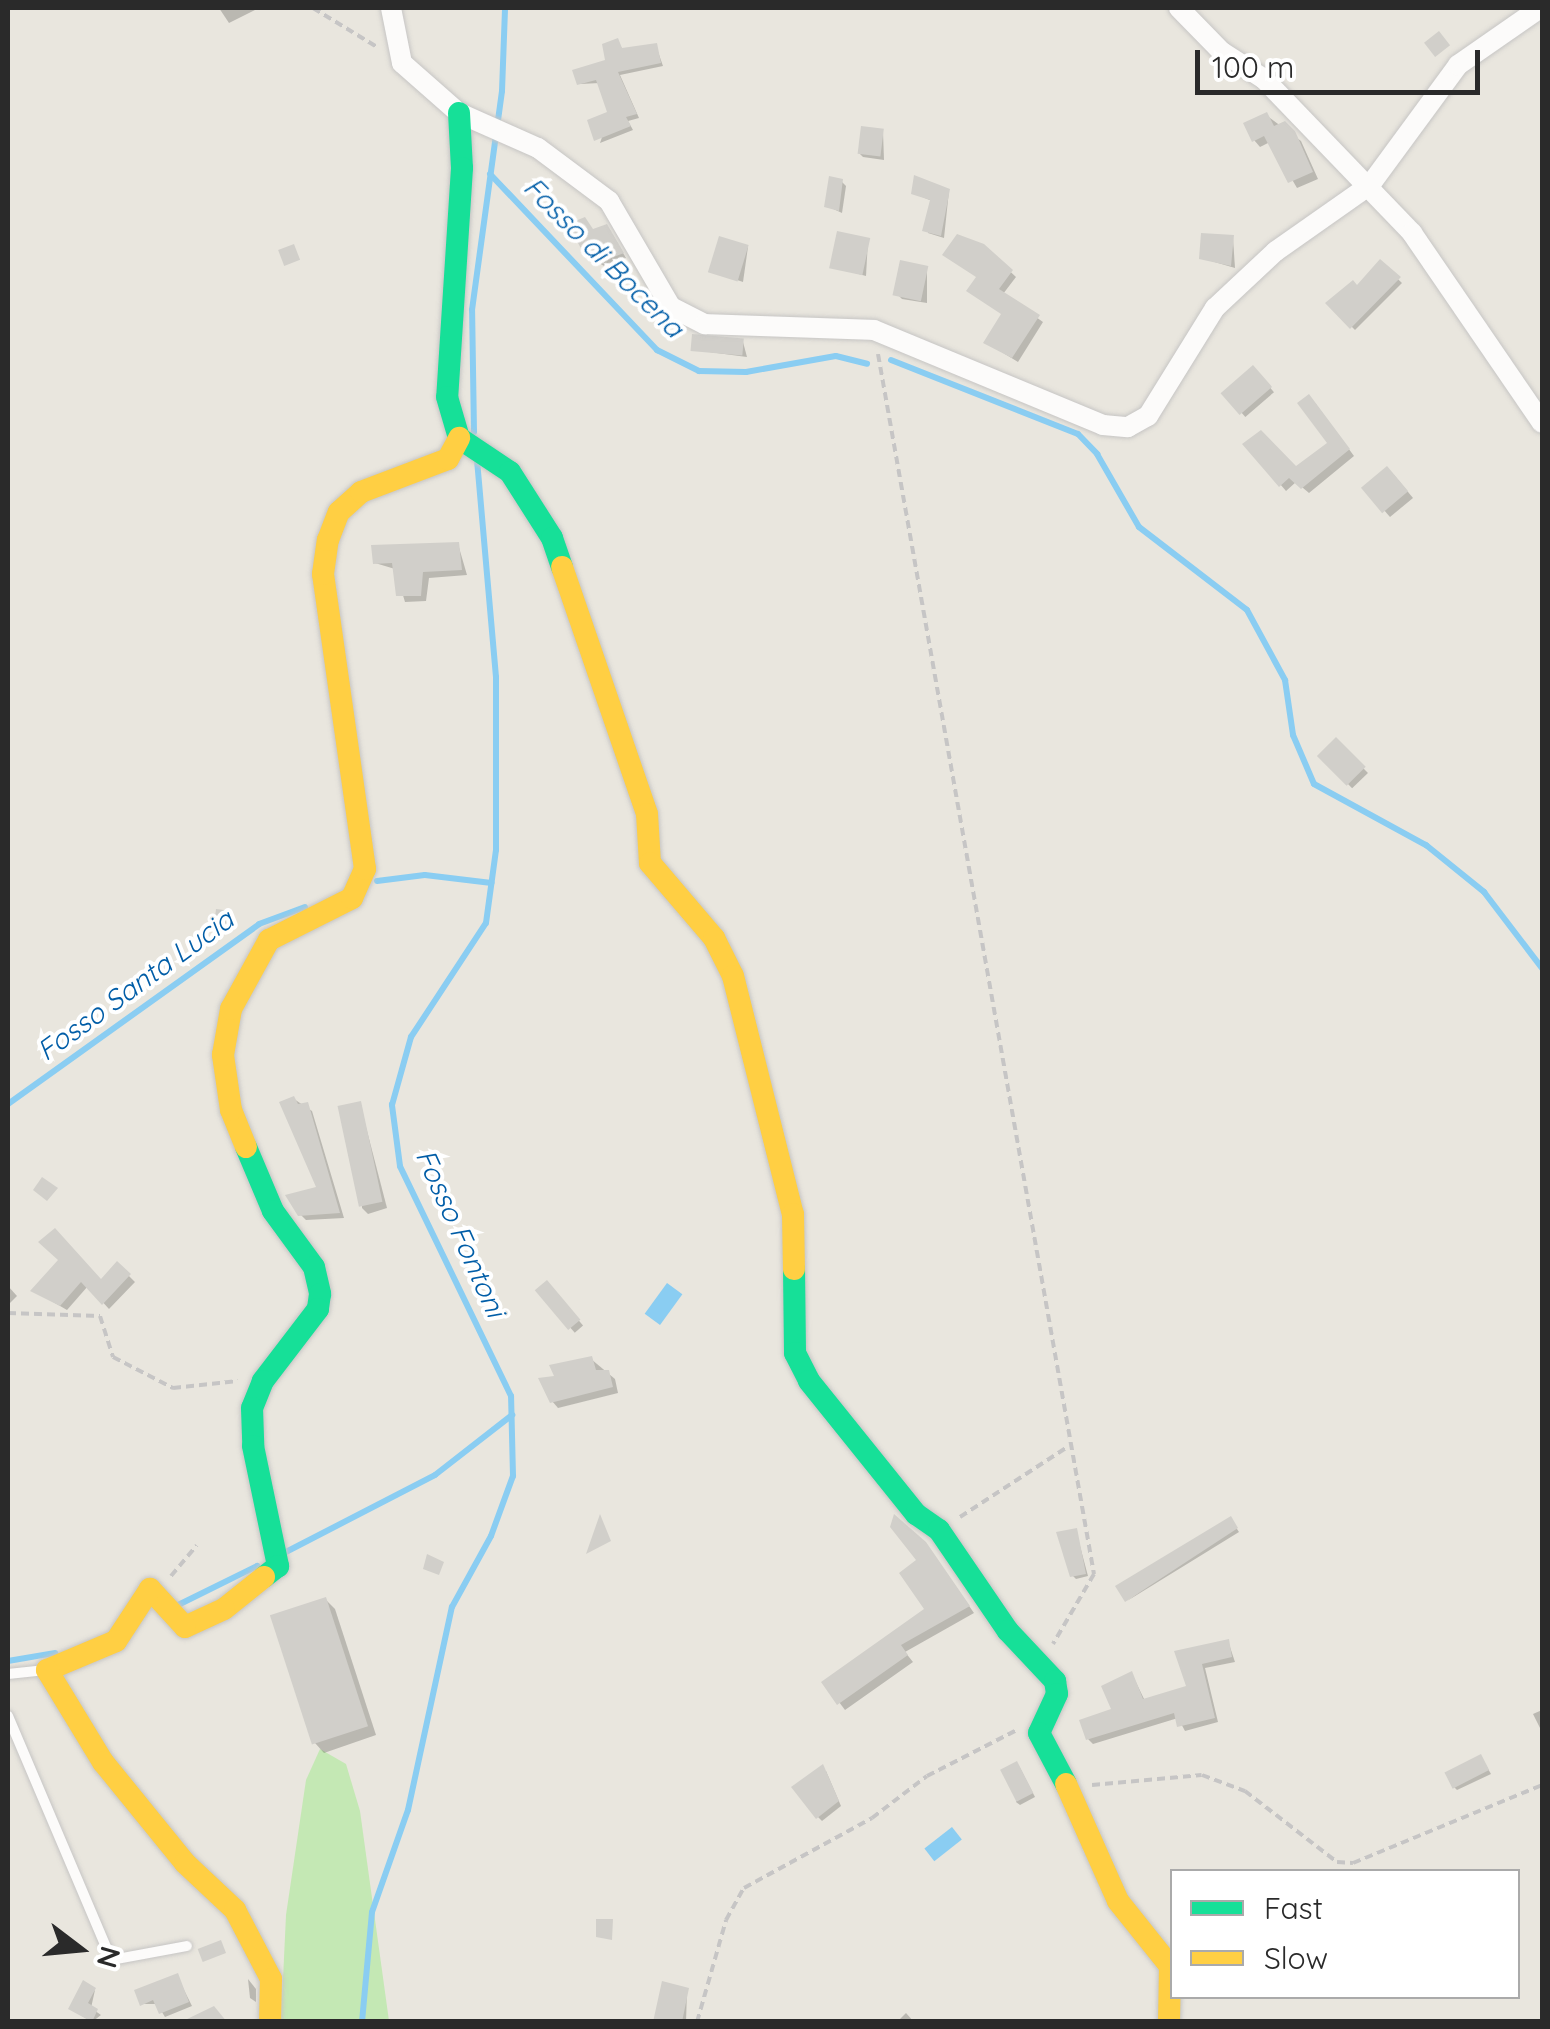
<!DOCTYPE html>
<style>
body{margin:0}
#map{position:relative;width:1550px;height:2029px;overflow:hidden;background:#e9e6de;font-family:Quicksand,sans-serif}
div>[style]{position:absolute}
.green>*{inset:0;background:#c4e8b4}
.water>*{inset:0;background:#8acdf2;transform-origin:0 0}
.shadow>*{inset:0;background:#0003;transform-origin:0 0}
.stream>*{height:6px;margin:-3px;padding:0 3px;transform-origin:3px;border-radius:3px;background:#8acdf2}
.building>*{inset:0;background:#d1cfca;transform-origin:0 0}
.path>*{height:4px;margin-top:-2px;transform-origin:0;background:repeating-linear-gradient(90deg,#c6c5c5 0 8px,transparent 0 13px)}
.roads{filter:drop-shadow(0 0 2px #c6c5c4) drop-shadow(0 0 2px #c6c5c4)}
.lane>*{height:10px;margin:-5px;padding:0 5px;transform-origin:5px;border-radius:5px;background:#fcfbfa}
.street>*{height:20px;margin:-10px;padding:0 10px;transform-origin:10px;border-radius:10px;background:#fcfbfa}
.fast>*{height:22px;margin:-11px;padding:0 11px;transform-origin:11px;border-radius:11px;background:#16e098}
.slow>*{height:22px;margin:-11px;padding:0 11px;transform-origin:11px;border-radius:11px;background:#ffcf43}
span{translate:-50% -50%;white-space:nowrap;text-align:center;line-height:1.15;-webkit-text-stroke:8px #fff;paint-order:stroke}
.water-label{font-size:28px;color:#005da7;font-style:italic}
.frame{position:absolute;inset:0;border:10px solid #2a2a2a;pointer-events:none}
.legend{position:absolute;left:1170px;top:1869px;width:350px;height:130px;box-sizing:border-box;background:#fff;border:2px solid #aaa;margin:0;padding:12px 18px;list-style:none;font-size:30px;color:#2a2a2a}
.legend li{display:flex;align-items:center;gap:20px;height:50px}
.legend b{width:50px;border:2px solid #aaa}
.north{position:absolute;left:30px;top:1899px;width:100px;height:100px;-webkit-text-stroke:8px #fff;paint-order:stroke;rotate:106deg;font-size:28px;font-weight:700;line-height:40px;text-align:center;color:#2a2a2a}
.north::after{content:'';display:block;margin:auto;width:35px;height:45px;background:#2a2a2a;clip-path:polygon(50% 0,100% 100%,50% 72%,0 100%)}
.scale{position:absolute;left:1195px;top:50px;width:285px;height:45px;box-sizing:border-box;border:5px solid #2a2a2a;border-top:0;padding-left:12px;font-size:30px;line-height:35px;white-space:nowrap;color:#2a2a2a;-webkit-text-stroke:8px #fff;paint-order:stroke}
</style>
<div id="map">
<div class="green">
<i style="clip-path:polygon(320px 1749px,346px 1764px,360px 1811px,389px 2021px,281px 2022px,286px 1915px,306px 1780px)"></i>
</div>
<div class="water">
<i style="left:667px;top:1283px;width:19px;height:38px;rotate:36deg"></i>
<i style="left:952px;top:1827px;width:16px;height:35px;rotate:52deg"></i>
</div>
<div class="shadow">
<i style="clip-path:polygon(219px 8px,259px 8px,229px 23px)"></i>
<i style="clip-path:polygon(617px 41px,623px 50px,656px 46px,663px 66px,620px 75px,639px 118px,628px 121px,633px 130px,600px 143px,610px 114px,600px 83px,580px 84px,608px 62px)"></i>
<i style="clip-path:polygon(1266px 115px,1301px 141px,1318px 179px,1297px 188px,1270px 142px,1260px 147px,1254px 140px)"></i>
<i style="clip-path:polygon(883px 132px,884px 160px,863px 157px,859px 153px)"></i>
<i style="clip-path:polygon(842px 182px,846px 186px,842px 213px,827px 206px)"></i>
<i style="clip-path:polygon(949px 191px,944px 238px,928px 233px,932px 201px,913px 193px)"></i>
<i style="clip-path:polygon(610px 231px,626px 258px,604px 266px,588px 256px,593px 232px)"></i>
<i style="clip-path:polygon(1233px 238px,1235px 268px,1201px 258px)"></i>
<i style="clip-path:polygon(868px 240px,866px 276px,833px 267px)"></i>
<i style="clip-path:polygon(983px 246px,1016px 277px,1003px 294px,1043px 322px,1018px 362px,987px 343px,1003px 315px,979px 278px)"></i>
<i style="clip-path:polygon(748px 247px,743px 282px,711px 271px)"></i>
<i style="clip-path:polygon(1380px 262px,1402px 283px,1355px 330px,1328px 303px,1357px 288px)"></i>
<i style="clip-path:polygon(927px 268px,927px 303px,902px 299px,898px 295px)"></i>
<i style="clip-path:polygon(743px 342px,747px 357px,694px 350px)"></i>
<i style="left:1253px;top:368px;width:32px;height:38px;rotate:49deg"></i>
<i style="clip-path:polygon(1315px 403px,1354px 456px,1309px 493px,1296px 482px,1286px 491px,1246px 444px,1296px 469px,1330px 444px)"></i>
<i style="clip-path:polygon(1394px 475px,1413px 498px,1390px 517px,1364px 487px)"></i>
<i style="clip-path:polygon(458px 544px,467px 575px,429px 578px,426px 601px,405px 602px,395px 569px,375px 563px)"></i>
<i style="left:1336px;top:740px;width:46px;height:22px;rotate:46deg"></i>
<i style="clip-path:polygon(294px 1099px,312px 1111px,344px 1218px,306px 1220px,300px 1214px,320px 1188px)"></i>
<i style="clip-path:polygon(360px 1104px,387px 1208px,368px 1214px,362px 1208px)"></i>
<i style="clip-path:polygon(61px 1260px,101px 1283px,118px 1265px,135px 1282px,109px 1309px,88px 1286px,67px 1310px,34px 1291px)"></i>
<i style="left:547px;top:1284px;width:55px;height:11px;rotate:49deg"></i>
<i style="clip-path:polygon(8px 1286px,17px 1296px,8px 1305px)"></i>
<i style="clip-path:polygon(591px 1359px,615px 1379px,618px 1393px,558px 1408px,552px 1401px,558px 1378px)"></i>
<i style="clip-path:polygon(1233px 1523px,1239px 1532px,1127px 1601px)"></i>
<i style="clip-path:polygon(1076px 1531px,1088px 1576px,1076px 1579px,1073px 1576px)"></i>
<i style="clip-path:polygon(931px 1551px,974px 1613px,905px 1652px,913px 1662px,845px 1710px,824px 1682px,928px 1609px)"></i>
<i style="clip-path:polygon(326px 1600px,335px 1609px,376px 1735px,324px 1753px,315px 1743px)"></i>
<i style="clip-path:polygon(1228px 1641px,1235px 1662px,1205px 1668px,1218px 1722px,1185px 1731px,1178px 1718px,1093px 1744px,1088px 1739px,1114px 1710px,1132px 1674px,1145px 1701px,1189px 1688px,1177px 1653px)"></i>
<i style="clip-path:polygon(1542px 1710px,1542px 1727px,1540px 1728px,1533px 1714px)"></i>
<i style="clip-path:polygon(1481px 1757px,1491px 1774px,1457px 1790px,1453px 1786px)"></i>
<i style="clip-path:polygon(1020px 1768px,1035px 1797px,1020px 1805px,1016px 1802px)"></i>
<i style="clip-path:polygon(826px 1771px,841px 1806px,822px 1821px,818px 1817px)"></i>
<i style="clip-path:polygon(177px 1976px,192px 2006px,165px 2017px,157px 2004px,142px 2004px)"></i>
<i style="clip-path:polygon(248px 1979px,256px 1989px,256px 2002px,250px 1998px)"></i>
<i style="clip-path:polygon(95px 1990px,91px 2008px,101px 2015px,92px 2022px,71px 2009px)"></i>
<i style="clip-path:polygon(687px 1990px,686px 2022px,656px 2022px)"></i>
<i style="clip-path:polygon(906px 2013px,914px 2022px,897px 2022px)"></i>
</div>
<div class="stream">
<i style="left:490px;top:174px;width:243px;rotate:46.5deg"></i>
<i style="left:657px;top:350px;width:47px;rotate:26.6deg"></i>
<i style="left:699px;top:371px;width:47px;rotate:1.2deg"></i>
<i style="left:746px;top:372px;width:91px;rotate:-10.1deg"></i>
<i style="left:836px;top:356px;width:32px;rotate:14deg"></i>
<i style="left:891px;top:360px;width:201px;rotate:21.6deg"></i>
<i style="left:1078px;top:434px;width:28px;rotate:46deg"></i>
<i style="left:1097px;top:454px;width:84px;rotate:60.1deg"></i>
<i style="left:1139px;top:527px;width:136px;rotate:37.5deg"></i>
<i style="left:1247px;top:610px;width:80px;rotate:61.5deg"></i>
<i style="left:1285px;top:680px;width:56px;rotate:81.7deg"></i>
<i style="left:1293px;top:735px;width:53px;rotate:66.8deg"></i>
<i style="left:1314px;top:784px;width:128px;rotate:28.6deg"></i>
<i style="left:1426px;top:845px;width:75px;rotate:39deg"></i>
<i style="left:1484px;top:892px;width:96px;rotate:52.7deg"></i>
<i style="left:474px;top:432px;width:122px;rotate:-90.9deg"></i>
<i style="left:472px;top:310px;width:221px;rotate:-82.2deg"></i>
<i style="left:502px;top:91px;width:83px;rotate:-87.9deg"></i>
<i style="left:377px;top:881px;width:48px;rotate:-7.1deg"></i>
<i style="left:425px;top:875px;width:67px;rotate:6.8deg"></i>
<i style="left:8px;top:1104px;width:309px;rotate:-35.6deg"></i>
<i style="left:259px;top:924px;width:49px;rotate:-20.3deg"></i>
<i style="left:282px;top:1554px;width:172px;rotate:-27.3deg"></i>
<i style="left:435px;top:1475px;width:98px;rotate:-37.9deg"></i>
<i style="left:174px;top:1607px;width:93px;rotate:-26.3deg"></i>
<i style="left:8px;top:1661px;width:48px;rotate:-9.7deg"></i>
<i style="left:362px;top:2022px;width:110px;rotate:-84.8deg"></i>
<i style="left:372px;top:1912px;width:108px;rotate:-70.6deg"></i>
<i style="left:408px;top:1810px;width:208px;rotate:-77.8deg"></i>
<i style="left:452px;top:1607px;width:81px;rotate:-61.2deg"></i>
<i style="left:491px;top:1536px;width:64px;rotate:-69.9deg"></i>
<i style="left:513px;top:1476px;width:80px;rotate:-91.4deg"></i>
<i style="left:511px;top:1396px;width:255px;rotate:-115.8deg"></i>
<i style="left:400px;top:1166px;width:62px;rotate:-97.5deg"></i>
<i style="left:392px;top:1105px;width:71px;rotate:-74.4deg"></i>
<i style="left:411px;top:1037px;width:136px;rotate:-56.7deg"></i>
<i style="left:486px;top:923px;width:74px;rotate:-82.2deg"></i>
<i style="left:496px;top:850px;width:173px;rotate:-90deg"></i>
<i style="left:496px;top:677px;width:219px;rotate:-95deg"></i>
</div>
<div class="building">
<i style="left:1439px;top:31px;width:18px;height:19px;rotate:52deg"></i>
<i style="clip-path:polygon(618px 38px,622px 48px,657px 43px,661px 63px,618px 72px,637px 114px,626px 117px,631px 126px,594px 141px,587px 120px,607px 112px,596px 80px,577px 85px,572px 70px,605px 60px,602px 44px)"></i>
<i style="clip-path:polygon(1267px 112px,1274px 126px,1285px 121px,1295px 131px,1313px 172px,1288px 183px,1264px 136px,1252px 142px,1243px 123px)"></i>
<i style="left:861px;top:126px;width:23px;height:28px;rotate:7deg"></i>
<i style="clip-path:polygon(914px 175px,950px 189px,941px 236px,922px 231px,930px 200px,911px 194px)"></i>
<i style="clip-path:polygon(829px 176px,843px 179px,839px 211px,824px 207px)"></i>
<i style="clip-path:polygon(585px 217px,593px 229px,607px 224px,624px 253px,598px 263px,594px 255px,586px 258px,568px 224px)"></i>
<i style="left:837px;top:231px;width:34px;height:38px;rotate:12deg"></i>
<i style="clip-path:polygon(1201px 233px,1234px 235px,1231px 266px,1199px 259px)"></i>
<i style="clip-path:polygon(957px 234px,984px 244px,1013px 270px,999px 289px,1040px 315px,1012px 358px,983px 343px,1001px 314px,966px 291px,976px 277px,942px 255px)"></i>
<i style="left:719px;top:236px;width:31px;height:38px;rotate:17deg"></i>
<i style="left:294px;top:244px;width:17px;height:17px;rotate:69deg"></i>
<i style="clip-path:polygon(1380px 259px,1401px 277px,1350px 329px,1325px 303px,1353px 280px,1357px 285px)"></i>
<i style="left:900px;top:260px;width:29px;height:36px;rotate:12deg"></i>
<i style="left:692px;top:334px;width:52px;height:17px;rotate:5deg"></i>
<i style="left:1253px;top:365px;width:29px;height:43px;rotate:49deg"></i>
<i style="clip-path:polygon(1309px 394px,1350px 449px,1301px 489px,1289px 478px,1279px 487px,1242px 444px,1261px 430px,1296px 466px,1327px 443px,1297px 403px)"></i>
<i style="left:1387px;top:466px;width:33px;height:34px;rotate:50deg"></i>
<i style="clip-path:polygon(459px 542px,462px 570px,423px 572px,421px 596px,396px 596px,392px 563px,373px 564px,371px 545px)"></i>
<i style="left:1336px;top:737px;width:42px;height:27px;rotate:45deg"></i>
<i style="left:216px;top:909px;width:16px;height:16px;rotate:7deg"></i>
<i style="clip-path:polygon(294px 1096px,298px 1104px,308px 1102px,340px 1213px,298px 1216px,285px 1195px,316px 1187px,279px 1102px)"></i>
<i style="left:361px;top:1101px;width:103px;height:24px;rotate:78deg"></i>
<i style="clip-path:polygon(42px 1177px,58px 1188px,47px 1201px,33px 1190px)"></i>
<i style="clip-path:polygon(55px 1228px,101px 1279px,117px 1261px,131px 1274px,102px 1305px,81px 1282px,60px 1306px,30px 1291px,58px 1260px,38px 1242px)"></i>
<i style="left:547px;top:1280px;width:52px;height:16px;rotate:50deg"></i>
<i style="clip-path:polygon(592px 1356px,596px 1370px,609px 1370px,613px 1387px,550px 1403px,538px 1378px,554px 1376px,549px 1365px)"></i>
<i style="clip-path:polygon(600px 1514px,611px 1541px,586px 1554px)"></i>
<i style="clip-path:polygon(894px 1514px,926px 1542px,970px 1606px,901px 1645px,908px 1655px,837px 1705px,821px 1682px,924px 1609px,899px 1573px,916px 1560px,890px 1527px)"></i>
<i style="clip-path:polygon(1231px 1516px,1238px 1528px,1125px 1602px,1115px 1586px)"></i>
<i style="clip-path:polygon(1077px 1528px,1086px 1574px,1070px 1577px,1056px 1532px)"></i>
<i style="clip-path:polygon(427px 1554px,444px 1562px,439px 1575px,423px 1569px)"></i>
<i style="left:326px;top:1597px;width:136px;height:59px;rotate:72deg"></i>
<i style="clip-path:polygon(1229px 1639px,1232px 1657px,1202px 1664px,1215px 1718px,1177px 1727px,1174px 1713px,1086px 1740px,1079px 1720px,1111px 1709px,1101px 1686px,1132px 1671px,1143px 1699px,1186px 1686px,1174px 1651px)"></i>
<i style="left:1481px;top:1754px;width:18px;height:41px;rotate:63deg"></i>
<i style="left:1017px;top:1761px;width:36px;height:19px;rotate:63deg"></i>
<i style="clip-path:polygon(823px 1764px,839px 1801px,816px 1819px,791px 1787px)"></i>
<i style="clip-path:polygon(596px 1919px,613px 1919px,612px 1940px,596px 1937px)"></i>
<i style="left:221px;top:1940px;width:14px;height:25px;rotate:69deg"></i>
<i style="clip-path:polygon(178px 1973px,189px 2002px,159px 2014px,153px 2000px,140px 2006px,134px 1990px)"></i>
<i style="clip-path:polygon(83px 1980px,96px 1988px,88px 2003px,98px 2009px,92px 2022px,68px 2009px)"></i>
<i style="clip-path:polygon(662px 1981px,689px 1988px,682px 2022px,653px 2022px)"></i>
<i style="clip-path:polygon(214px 2006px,227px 2022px,181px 2022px)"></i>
</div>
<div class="path">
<i style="left:313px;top:8px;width:75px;rotate:31.4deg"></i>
<i style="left:878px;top:354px;width:1239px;rotate:79.96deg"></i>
<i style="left:1094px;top:1574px;width:81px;rotate:120.4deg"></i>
<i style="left:8px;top:1313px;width:92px;rotate:1.9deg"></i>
<i style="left:100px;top:1316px;width:43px;rotate:72.4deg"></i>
<i style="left:113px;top:1357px;width:68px;rotate:27.3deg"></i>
<i style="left:173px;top:1388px;width:65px;rotate:-6.1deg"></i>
<i style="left:960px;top:1517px;width:130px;rotate:-33.1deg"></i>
<i style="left:171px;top:1576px;width:40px;rotate:-50deg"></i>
<i style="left:1092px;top:1785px;width:110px;rotate:-5.2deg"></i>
<i style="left:1202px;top:1775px;width:46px;rotate:20.4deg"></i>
<i style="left:1245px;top:1791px;width:116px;rotate:37.7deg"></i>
<i style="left:1337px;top:1862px;width:16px;rotate:4deg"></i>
<i style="left:1353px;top:1863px;width:204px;rotate:-22.4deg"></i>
<i style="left:697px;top:2022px;width:106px;rotate:-74.1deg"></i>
<i style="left:726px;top:1920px;width:37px;rotate:-61deg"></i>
<i style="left:744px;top:1888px;width:146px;rotate:-28.7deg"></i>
<i style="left:872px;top:1818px;width:69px;rotate:-37.4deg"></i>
<i style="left:927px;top:1776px;width:99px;rotate:-27.1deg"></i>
</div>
<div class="roads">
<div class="lane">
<i style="left:8px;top:1674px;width:38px;rotate:-6deg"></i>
<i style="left:8px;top:1716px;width:253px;rotate:67deg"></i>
<i style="left:107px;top:1949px;width:14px;rotate:45deg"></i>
<i style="left:117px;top:1959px;width:71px;rotate:-10.5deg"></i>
</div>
<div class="street">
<i style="left:391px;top:8px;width:56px;rotate:78.7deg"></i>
<i style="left:402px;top:63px;width:76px;rotate:41.3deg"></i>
<i style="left:459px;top:113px;width:86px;rotate:23.9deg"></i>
<i style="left:538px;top:148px;width:89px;rotate:36.7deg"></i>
<i style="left:609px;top:201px;width:123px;rotate:59.7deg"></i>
<i style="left:671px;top:307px;width:38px;rotate:27deg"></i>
<i style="left:705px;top:324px;width:169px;rotate:2deg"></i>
<i style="left:874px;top:330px;width:248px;rotate:22.5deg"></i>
<i style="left:1103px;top:425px;width:25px;rotate:5deg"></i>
<i style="left:1128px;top:427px;width:23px;rotate:-29deg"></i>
<i style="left:1148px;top:416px;width:127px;rotate:-58.2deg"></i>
<i style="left:1215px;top:308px;width:83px;rotate:-43.1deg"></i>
<i style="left:1276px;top:251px;width:115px;rotate:-35.1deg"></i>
<i style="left:1370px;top:185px;width:149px;rotate:-53.7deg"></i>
<i style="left:1458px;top:65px;width:100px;rotate:-34.8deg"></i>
<i style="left:1179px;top:8px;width:62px;rotate:45.7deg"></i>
<i style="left:1222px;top:52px;width:50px;rotate:32.7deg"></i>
<i style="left:1264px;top:79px;width:214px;rotate:46.1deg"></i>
<i style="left:1412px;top:233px;width:230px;rotate:55.6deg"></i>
</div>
<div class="fast">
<i style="left:459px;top:113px;width:55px;rotate:86.9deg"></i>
<i style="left:462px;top:168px;width:229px;rotate:93.7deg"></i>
<i style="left:447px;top:397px;width:43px;rotate:73.7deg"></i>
<i style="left:459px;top:438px;width:61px;rotate:33.7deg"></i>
<i style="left:510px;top:472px;width:78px;rotate:57.5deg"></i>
<i style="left:552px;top:538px;width:31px;rotate:71deg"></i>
<i style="left:246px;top:1147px;width:69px;rotate:67.1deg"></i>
<i style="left:273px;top:1211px;width:69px;rotate:53.8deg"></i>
<i style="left:314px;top:1267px;width:28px;rotate:77deg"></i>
<i style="left:320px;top:1294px;width:15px;rotate:98deg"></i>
<i style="left:318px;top:1309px;width:91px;rotate:127.4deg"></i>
<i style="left:263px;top:1381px;width:29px;rotate:112deg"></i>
<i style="left:252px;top:1408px;width:38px;rotate:88deg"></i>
<i style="left:253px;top:1446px;width:123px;rotate:78.2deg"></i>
<i style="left:278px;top:1566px;width:18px;rotate:142deg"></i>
<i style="left:794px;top:1269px;width:84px;rotate:89.3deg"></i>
<i style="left:795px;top:1353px;width:31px;rotate:63deg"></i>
<i style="left:809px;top:1381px;width:171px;rotate:51.2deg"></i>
<i style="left:916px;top:1514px;width:28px;rotate:35deg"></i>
<i style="left:939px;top:1530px;width:122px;rotate:55.7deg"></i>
<i style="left:1008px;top:1631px;width:69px;rotate:46.8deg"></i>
<i style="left:1055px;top:1681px;width:13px;rotate:81deg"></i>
<i style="left:1057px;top:1694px;width:43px;rotate:114.8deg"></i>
<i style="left:1039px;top:1733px;width:58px;rotate:62.1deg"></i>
</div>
<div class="slow">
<i style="left:562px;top:567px;width:261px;rotate:71deg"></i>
<i style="left:647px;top:814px;width:49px;rotate:86.5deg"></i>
<i style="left:650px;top:863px;width:99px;rotate:49.5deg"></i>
<i style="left:714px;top:938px;width:42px;rotate:63.4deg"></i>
<i style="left:733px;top:976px;width:245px;rotate:75.9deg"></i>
<i style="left:793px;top:1214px;width:55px;rotate:89deg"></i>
<i style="left:246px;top:1147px;width:40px;rotate:-112deg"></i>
<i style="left:231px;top:1110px;width:56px;rotate:-98.3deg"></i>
<i style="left:223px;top:1055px;width:47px;rotate:-80.1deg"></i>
<i style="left:231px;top:1009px;width:79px;rotate:-61.2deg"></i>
<i style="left:269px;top:940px;width:93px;rotate:-26.8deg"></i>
<i style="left:352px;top:898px;width:32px;rotate:-66deg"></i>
<i style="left:365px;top:869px;width:298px;rotate:-98.1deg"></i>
<i style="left:323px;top:574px;width:34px;rotate:-82deg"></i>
<i style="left:328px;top:540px;width:30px;rotate:-69deg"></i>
<i style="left:339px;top:512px;width:30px;rotate:-42deg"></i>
<i style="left:361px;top:492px;width:93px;rotate:-20.8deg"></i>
<i style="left:448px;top:459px;width:24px;rotate:-62deg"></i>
<i style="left:264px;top:1577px;width:51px;rotate:141.3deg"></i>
<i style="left:224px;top:1609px;width:43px;rotate:155.2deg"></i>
<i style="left:185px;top:1627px;width:52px;rotate:-132.6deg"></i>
<i style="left:150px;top:1589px;width:62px;rotate:123.2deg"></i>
<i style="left:116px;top:1641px;width:75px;rotate:157.2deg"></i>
<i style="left:47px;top:1670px;width:108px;rotate:58.7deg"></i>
<i style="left:103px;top:1762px;width:130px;rotate:50.9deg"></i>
<i style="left:185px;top:1863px;width:69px;rotate:43.2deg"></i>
<i style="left:235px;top:1910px;width:78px;rotate:62.4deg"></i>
<i style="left:271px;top:1979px;width:43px;rotate:91.3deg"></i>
<i style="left:1066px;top:1784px;width:128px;rotate:66deg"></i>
<i style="left:1118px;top:1901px;width:83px;rotate:51.3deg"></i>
<i style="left:1170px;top:1966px;width:56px;rotate:91deg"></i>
</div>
</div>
<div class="water-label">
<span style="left:604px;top:257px;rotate:45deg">Fosso di Bocena</span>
<span style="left:135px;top:985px;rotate:-36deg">Fosso Santa Lucia</span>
<span style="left:461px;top:1233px;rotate:66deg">Fosso Fontoni</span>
</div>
<div class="frame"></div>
<ul class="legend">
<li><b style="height:12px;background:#16e098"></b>Fast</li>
<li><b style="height:12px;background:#ffcf43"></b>Slow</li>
</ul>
<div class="north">N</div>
<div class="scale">100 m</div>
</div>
